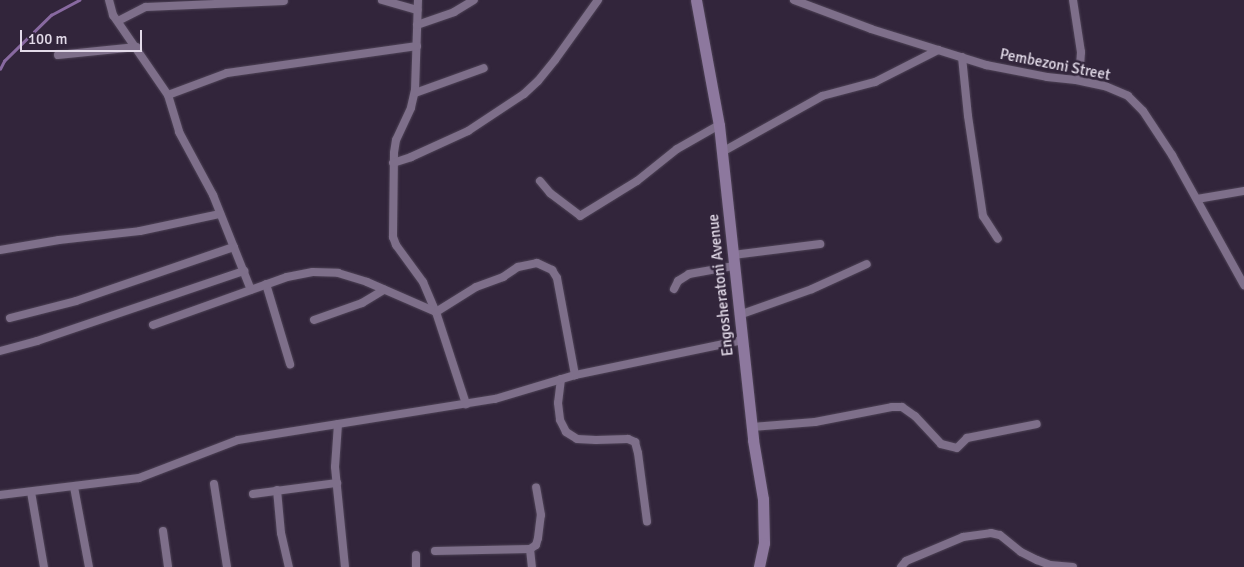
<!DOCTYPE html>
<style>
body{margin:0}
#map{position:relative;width:1244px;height:567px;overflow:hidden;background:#32253b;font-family:Signika,sans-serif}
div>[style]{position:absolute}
.stream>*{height:2.5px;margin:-1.25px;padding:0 1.25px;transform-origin:1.25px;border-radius:1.25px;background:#8869a0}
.roads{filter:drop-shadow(0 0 1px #4e4356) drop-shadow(0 0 1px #4e4356)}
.street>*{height:8px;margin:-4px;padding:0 4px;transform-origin:4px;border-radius:4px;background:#7e6f8a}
.secondary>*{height:11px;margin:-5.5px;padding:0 5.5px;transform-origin:5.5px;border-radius:5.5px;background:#8d789e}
span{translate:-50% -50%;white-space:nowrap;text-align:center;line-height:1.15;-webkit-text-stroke:5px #32253b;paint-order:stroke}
.street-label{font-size:15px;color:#e3dbe9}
.scale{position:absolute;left:20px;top:30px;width:122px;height:22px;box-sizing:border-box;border:2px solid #e3dbe9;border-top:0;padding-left:6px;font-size:15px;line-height:18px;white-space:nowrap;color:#e3dbe9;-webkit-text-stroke:4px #32253b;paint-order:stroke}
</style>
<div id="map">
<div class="stream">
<i style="left:0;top:69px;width:9px;rotate:-63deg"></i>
<i style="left:4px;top:61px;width:66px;rotate:-44.4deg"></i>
<i style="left:51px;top:15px;width:32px;rotate:-28deg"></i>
</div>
<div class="roads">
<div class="street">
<i style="left:109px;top:0;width:16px;rotate:75deg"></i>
<i style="left:113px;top:15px;width:97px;rotate:55.5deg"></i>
<i style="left:168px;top:95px;width:39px;rotate:73deg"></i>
<i style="left:179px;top:132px;width:72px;rotate:61.6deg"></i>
<i style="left:213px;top:195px;width:102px;rotate:68.2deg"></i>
<i style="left:382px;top:0;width:37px;rotate:16deg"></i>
<i style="left:418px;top:0;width:90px;rotate:91.9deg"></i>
<i style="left:415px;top:90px;width:18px;rotate:103deg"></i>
<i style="left:411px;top:108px;width:35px;rotate:115deg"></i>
<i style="left:396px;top:140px;width:13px;rotate:99deg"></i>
<i style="left:394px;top:153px;width:84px;rotate:90.7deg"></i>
<i style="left:393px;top:237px;width:9px;rotate:69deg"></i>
<i style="left:396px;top:245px;width:46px;rotate:53.9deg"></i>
<i style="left:423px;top:282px;width:33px;rotate:67deg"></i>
<i style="left:436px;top:312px;width:97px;rotate:71.9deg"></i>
<i style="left:794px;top:0;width:82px;rotate:20.6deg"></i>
<i style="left:871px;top:29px;width:121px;rotate:17.4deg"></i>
<i style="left:986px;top:65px;width:62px;rotate:11.1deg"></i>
<i style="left:1047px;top:77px;width:29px;rotate:6deg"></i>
<i style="left:1076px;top:80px;width:30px;rotate:12deg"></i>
<i style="left:1105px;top:86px;width:25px;rotate:23deg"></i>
<i style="left:1128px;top:96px;width:21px;rotate:45deg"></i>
<i style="left:1143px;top:111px;width:53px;rotate:56.6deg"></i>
<i style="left:1172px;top:155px;width:149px;rotate:61deg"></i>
<i style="left:1073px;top:0;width:53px;rotate:81.3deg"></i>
<i style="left:1081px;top:52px;width:28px;rotate:94deg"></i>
<i style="left:118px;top:21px;width:31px;rotate:-27deg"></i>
<i style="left:146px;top:7px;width:138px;rotate:-2.5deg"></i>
<i style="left:417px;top:25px;width:39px;rotate:-19deg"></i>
<i style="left:454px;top:12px;width:23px;rotate:-31deg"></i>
<i style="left:58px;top:55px;width:79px;rotate:-5.8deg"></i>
<i style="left:962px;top:57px;width:59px;rotate:84.2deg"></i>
<i style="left:968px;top:116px;width:101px;rotate:81.5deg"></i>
<i style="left:983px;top:216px;width:27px;rotate:57deg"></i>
<i style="left:415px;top:93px;width:73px;rotate:-19.9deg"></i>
<i style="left:168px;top:95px;width:63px;rotate:-20.4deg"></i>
<i style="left:227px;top:73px;width:192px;rotate:-8.1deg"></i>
<i style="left:722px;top:152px;width:115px;rotate:-29.2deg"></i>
<i style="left:822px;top:96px;width:55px;rotate:-14.8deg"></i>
<i style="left:875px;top:82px;width:71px;rotate:-26.9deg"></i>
<i style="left:393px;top:163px;width:19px;rotate:-18deg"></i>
<i style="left:411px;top:157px;width:63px;rotate:-24.5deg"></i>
<i style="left:468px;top:131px;width:67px;rotate:-33.5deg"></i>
<i style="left:524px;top:94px;width:19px;rotate:-43deg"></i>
<i style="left:538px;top:81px;width:27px;rotate:-51deg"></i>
<i style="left:555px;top:60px;width:74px;rotate:-54.4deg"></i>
<i style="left:540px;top:181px;width:16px;rotate:50deg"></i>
<i style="left:550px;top:193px;width:38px;rotate:37deg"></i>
<i style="left:580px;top:216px;width:67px;rotate:-31.6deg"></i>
<i style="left:637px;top:181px;width:51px;rotate:-38.7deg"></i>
<i style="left:677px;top:149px;width:48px;rotate:-29.7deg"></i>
<i style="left:1197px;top:199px;width:48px;rotate:-9.7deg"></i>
<i style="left:0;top:250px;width:60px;rotate:-9.6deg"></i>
<i style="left:59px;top:240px;width:81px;rotate:-6.3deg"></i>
<i style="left:140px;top:231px;width:82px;rotate:-12deg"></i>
<i style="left:733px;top:255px;width:88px;rotate:-7.2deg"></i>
<i style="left:266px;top:284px;width:84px;rotate:73.3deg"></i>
<i style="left:674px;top:289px;width:9px;rotate:-63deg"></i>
<i style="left:678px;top:281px;width:13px;rotate:-32deg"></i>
<i style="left:689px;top:274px;width:46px;rotate:-10.1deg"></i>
<i style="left:739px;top:315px;width:77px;rotate:-19.6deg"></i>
<i style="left:812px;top:289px;width:60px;rotate:-24.4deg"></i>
<i style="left:10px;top:318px;width:68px;rotate:-14.4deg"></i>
<i style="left:76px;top:301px;width:167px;rotate:-18.9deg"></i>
<i style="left:314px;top:320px;width:51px;rotate:-19.5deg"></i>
<i style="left:362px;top:303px;width:26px;rotate:-31deg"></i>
<i style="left:153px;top:325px;width:142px;rotate:-19.7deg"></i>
<i style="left:287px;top:277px;width:26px;rotate:-11deg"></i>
<i style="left:313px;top:272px;width:25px;rotate:2deg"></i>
<i style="left:338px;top:273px;width:30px;rotate:17deg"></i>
<i style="left:367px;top:282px;width:75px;rotate:23.5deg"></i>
<i style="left:436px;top:312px;width:47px;rotate:-32deg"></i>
<i style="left:476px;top:287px;width:29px;rotate:-20deg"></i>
<i style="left:503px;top:277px;width:18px;rotate:-34deg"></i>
<i style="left:518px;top:267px;width:19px;rotate:-12deg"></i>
<i style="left:537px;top:263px;width:17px;rotate:25deg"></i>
<i style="left:552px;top:270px;width:9px;rotate:58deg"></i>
<i style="left:557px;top:278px;width:99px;rotate:79.5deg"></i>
<i style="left:0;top:351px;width:38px;rotate:-15deg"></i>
<i style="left:37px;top:341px;width:219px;rotate:-18.7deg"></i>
<i style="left:561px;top:379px;width:24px;rotate:97deg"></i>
<i style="left:558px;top:403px;width:17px;rotate:83deg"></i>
<i style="left:560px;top:420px;width:13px;rotate:63deg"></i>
<i style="left:566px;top:432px;width:13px;rotate:32deg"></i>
<i style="left:577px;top:439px;width:19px;rotate:3deg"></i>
<i style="left:596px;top:440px;width:32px;rotate:-2deg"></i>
<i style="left:628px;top:439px;width:8px;rotate:23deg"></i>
<i style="left:635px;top:442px;width:11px;rotate:75deg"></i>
<i style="left:638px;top:453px;width:69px;rotate:82.5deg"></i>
<i style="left:338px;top:424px;width:43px;rotate:94deg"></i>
<i style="left:335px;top:467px;width:100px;rotate:84.3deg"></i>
<i style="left:752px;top:427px;width:63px;rotate:-4.5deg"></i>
<i style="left:815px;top:422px;width:78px;rotate:-11deg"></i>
<i style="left:892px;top:407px;width:10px"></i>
<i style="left:902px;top:407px;width:16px;rotate:35deg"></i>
<i style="left:915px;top:416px;width:38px;rotate:47deg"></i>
<i style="left:941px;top:444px;width:16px;rotate:14deg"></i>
<i style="left:957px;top:448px;width:14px;rotate:-45deg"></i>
<i style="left:967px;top:438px;width:71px;rotate:-11.3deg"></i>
<i style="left:214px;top:484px;width:84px;rotate:81.1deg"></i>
<i style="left:74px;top:487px;width:81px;rotate:79.4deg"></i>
<i style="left:277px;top:490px;width:43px;rotate:84.7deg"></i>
<i style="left:281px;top:533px;width:35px;rotate:77deg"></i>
<i style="left:31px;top:492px;width:76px;rotate:80.2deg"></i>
<i style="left:253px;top:494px;width:85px;rotate:-7.5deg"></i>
<i style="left:0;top:495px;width:140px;rotate:-7deg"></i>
<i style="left:139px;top:478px;width:106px;rotate:-21deg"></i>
<i style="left:238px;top:440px;width:260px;rotate:-9.1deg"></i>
<i style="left:495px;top:399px;width:84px;rotate:-16.7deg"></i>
<i style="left:575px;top:375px;width:171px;rotate:-11.8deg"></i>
<i style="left:163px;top:531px;width:36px;rotate:82deg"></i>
<i style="left:530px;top:549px;width:18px;rotate:84deg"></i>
<i style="left:435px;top:551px;width:95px;rotate:-1.2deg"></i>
<i style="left:530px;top:549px;width:7px;rotate:-34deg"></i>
<i style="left:536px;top:545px;width:7px;rotate:-74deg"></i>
<i style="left:538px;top:538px;width:23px;rotate:-83deg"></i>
<i style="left:541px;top:515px;width:28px;rotate:-100deg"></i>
<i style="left:416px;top:567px;width:12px;rotate:-90deg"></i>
<i style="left:901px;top:567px;width:8px;rotate:-50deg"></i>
<i style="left:906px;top:561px;width:62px;rotate:-22.8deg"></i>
<i style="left:963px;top:537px;width:28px;rotate:-8deg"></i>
<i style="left:991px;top:533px;width:9px;rotate:13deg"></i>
<i style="left:1000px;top:535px;width:27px;rotate:39deg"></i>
<i style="left:1021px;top:552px;width:18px;rotate:27deg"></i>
<i style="left:1037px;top:560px;width:14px;rotate:21deg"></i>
<i style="left:1050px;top:565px;width:23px;rotate:5deg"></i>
</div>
<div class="secondary">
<i style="left:696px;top:0;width:127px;rotate:79.6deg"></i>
<i style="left:719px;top:125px;width:317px;rotate:83.8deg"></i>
<i style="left:753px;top:440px;width:60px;rotate:80.4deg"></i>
<i style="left:763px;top:499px;width:44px;rotate:88.7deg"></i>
<i style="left:764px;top:543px;width:25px;rotate:102deg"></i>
</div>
</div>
<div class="street-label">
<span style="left:1055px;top:65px;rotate:11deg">Pembezoni Street</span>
<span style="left:721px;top:285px;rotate:-96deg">Engosheratoni Avenue</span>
</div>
<div class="scale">100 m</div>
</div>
